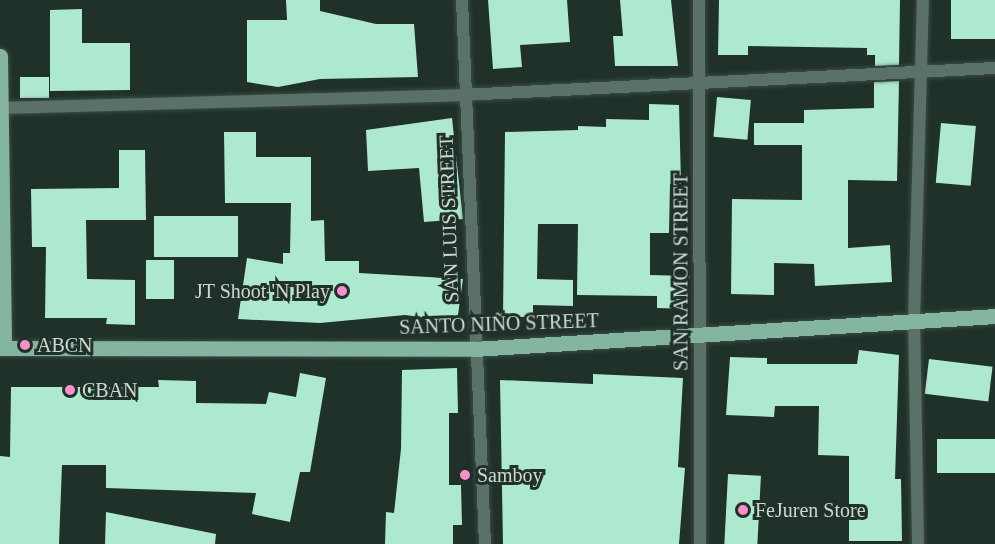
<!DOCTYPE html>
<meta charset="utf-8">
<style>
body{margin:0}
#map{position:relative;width:995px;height:544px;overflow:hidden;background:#1f3129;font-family:Georgia,serif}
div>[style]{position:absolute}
.building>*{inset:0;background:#ade9cf;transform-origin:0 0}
.roads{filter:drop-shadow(0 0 2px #3b4c44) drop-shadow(0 0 2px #3b4c44)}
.minor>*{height:12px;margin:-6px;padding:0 6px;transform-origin:6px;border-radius:6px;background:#5a7167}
.primary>*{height:15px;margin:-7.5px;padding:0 7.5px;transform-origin:7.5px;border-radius:7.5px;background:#84b5a0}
.dots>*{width:16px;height:16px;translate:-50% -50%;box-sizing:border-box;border:3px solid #1f3129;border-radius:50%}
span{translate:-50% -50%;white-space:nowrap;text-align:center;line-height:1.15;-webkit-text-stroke:6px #1f3129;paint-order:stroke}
.street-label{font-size:20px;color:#ced8d3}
.poi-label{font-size:20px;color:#ced8d3}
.right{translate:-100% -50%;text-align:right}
.left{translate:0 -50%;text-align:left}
</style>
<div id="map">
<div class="building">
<i style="clip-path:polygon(286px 0,320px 0,320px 11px,376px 24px,414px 24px,418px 77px,320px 79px,278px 87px,247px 82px,247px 20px,287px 20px)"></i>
<i style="clip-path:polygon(488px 0,567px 0,570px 42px,520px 45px,522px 67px,493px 69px)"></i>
<i style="clip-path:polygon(620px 0,671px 0,678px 66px,615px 66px,613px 36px,623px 36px)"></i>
<i style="clip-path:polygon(719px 0,900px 0,899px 65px,875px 66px,875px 55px,867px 55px,867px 48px,748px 46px,748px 55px,718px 55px)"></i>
<i style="left:951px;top:0;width:44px;height:39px"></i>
<i style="clip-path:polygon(82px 9px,82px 43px,130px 43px,130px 90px,50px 91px,50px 10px)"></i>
<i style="left:49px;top:77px;width:21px;height:29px;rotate:90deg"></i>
<i style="clip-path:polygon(899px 81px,897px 181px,848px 180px,848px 248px,890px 245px,892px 282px,815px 286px,814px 264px,774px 263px,774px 295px,731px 294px,732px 199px,802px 200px,802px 145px,754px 145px,754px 123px,804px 123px,804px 110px,874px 108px,874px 82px)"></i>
<i style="left:717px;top:97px;width:34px;height:40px;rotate:5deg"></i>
<i style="clip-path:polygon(649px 104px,679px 105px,681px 184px,670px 184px,669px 233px,650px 233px,650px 275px,690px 276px,690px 309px,657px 308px,657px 296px,577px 295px,578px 224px,538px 224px,537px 279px,573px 280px,573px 306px,533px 305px,533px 317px,503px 317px,505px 132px,578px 130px,578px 126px,606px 127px,606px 119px,649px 120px)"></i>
<i style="clip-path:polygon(452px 118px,463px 219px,424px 222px,419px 168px,368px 171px,366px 130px)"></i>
<i style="left:941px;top:123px;width:35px;height:60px;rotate:5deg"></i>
<i style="clip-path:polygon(224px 132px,256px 132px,256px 157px,311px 157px,311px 221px,324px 220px,325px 261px,359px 261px,359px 273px,463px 279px,457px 322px,405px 315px,320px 323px,238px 319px,247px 258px,283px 264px,283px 253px,290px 253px,291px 203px,225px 203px)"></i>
<i style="clip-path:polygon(119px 150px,145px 150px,146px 220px,86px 220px,87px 279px,135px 280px,135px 325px,106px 324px,107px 318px,45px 318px,46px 247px,32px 247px,31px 189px,119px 188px)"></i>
<i style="left:154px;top:216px;width:84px;height:41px"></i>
<i style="left:146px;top:260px;width:28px;height:39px"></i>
<i style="clip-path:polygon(859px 350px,899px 355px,895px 479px,901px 479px,902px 541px,849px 541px,849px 456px,818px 455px,819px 406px,775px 406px,774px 417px,726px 415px,730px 357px,767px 358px,767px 364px,857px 364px)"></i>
<i style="left:929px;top:359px;width:64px;height:35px;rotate:7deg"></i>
<i style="clip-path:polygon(457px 368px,458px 413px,449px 413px,449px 485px,461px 485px,462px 525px,453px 525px,453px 544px,385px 544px,386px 512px,394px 513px,401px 449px,402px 370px)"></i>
<i style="clip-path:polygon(300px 373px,326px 378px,310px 472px,300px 472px,290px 522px,252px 514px,256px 493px,106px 488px,106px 465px,62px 465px,59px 544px,0 544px,0 456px,10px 457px,11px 387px,159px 387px,158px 380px,196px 381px,196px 403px,266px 404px,269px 392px,296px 397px)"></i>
<i style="clip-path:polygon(593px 374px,683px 378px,678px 467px,685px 468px,679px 544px,503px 544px,500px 380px,593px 384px)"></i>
<i style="left:995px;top:439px;width:34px;height:58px;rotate:90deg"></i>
<i style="left:728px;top:474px;width:33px;height:70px;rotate:3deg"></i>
<i style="clip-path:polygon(106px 512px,216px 534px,215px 544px,105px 544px)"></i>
</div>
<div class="roads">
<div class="minor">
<i style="left:462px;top:0;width:544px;rotate:87.58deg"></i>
<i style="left:699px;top:0;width:544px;rotate:89.89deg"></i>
<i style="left:0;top:108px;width:463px;rotate:-1.6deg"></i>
<i style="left:463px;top:95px;width:533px;rotate:-2.91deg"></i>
<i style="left:918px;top:544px;width:225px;rotate:-91deg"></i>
<i style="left:914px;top:319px;width:319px;rotate:-88.4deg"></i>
</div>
<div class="primary">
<i style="left:0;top:56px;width:292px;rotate:89.2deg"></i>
<i style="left:0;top:348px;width:474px;rotate:0.1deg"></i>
<i style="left:474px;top:349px;width:522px;rotate:-3.62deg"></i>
</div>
</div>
<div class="dots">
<i style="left:342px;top:291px;background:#f990ca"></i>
<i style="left:25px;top:345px;background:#f990ca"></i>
<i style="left:70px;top:390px;background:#f990ca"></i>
<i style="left:465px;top:475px;background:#f990ca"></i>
<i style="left:743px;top:510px;background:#f990ca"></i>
</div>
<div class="street-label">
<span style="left:449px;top:219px;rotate:-92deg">SAN LUIS STREET</span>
<span style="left:681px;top:272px;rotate:-90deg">SAN RAMON STREET</span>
<span style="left:499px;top:324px;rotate:-2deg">SANTO NIÑO STREET</span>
</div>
<div class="poi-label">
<span class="right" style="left:330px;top:291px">JT Shoot 'N Play</span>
<span class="left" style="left:37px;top:345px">ABCN</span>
<span class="left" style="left:82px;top:390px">CBAN</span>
<span class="left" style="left:477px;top:475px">Samboy</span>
<span class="left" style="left:755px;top:510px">FeJuren Store</span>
</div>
</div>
